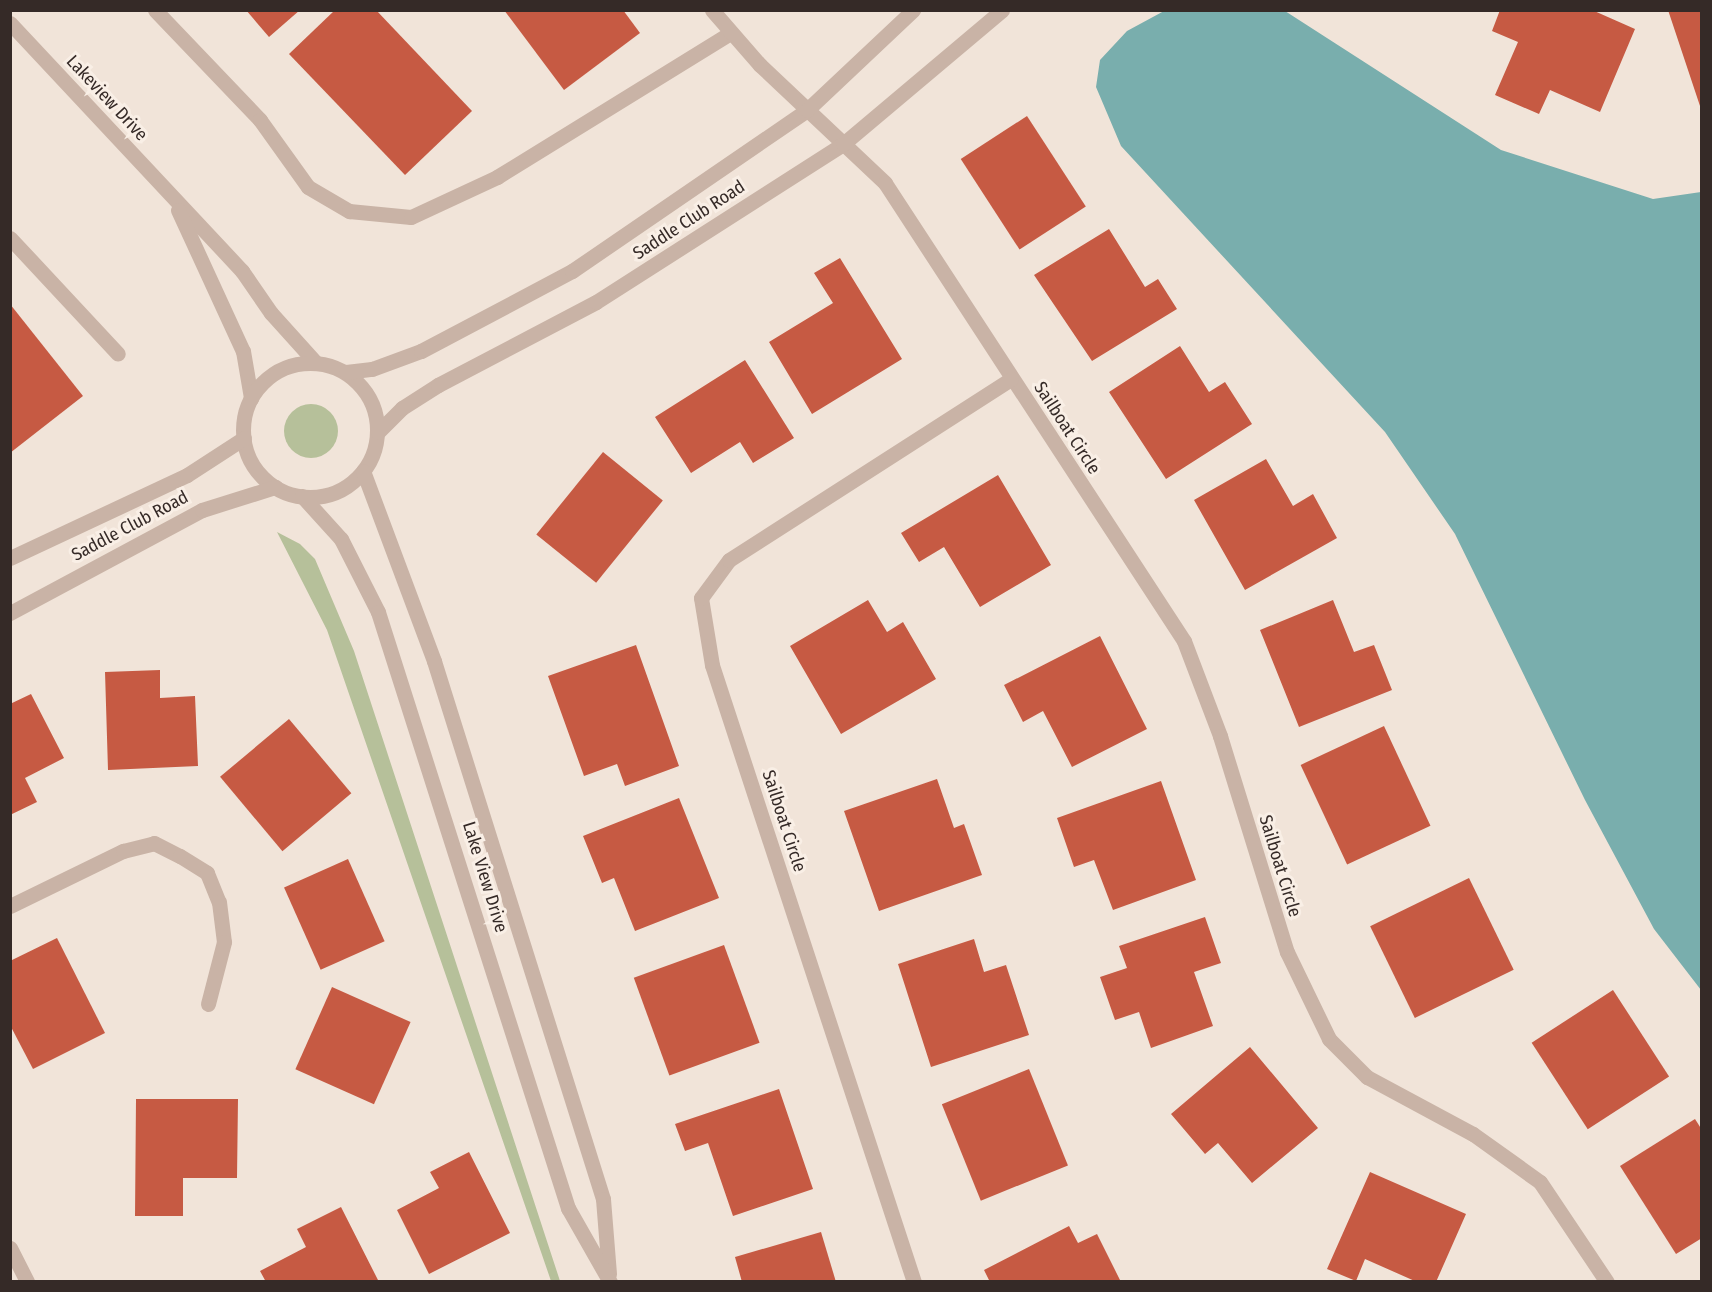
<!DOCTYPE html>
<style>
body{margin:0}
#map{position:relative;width:1712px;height:1292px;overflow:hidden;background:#f1e4d9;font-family:"Fira Sans Condensed",sans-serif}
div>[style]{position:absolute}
.green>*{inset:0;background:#b6c09a}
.round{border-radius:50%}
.water>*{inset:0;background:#79aead}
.building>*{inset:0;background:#c65a43;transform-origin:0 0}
.minor>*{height:15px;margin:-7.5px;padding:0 7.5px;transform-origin:7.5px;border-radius:7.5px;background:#c9b3a6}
.minor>.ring{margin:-7.5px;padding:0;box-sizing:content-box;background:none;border:15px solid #c9b3a6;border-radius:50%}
span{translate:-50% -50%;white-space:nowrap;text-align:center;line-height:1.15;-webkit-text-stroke:6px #f9efe6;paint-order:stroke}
.street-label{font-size:18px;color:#352a27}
.frame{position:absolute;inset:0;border:12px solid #352a27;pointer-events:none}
</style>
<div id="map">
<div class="green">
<i class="round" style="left:284px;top:404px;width:54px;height:54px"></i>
<i style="clip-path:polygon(277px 532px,300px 544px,315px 559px,354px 651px,560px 1281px,551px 1281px,327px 630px)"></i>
</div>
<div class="water">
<i style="clip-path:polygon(1164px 11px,1285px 11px,1501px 150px,1653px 199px,1701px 192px,1701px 990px,1654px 929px,1585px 800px,1455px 534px,1385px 432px,1121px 146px,1096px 87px,1100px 60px,1127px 31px)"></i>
</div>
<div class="building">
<i style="clip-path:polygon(246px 10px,300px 10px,269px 37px)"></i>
<i style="clip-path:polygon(335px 10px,376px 10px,472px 111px,405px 175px,289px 54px)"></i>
<i style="clip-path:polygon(504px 10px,623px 10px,640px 33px,564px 90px)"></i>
<i style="clip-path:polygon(1500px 10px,1592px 10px,1635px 29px,1600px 112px,1550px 90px,1539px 114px,1495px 95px,1518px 42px,1492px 31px)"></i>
<i style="clip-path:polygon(1668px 10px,1702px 10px,1702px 109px,1701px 109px)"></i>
<i style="left:1027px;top:116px;width:108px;height:79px;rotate:57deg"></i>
<i style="clip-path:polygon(1109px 229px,1145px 287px,1158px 279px,1177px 309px,1092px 361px,1034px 275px)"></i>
<i style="clip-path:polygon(840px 258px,902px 359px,812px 414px,769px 342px,833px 303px,814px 273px)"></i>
<i style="clip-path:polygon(10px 304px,83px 396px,10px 453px)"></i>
<i style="clip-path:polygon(1180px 346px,1209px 392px,1225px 382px,1252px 424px,1166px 479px,1109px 392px)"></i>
<i style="clip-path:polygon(745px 360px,794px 438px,753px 463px,740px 442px,691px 473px,655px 417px)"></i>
<i style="left:603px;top:452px;width:77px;height:106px;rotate:39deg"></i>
<i style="clip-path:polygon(1266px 459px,1293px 506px,1313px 494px,1337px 538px,1245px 590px,1194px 500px)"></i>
<i style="clip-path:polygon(998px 475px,1051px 565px,980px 607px,944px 547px,919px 562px,901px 533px)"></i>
<i style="clip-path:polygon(868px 600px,887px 632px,903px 622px,936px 679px,841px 734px,790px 646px)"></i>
<i style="clip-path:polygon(1333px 600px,1354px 652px,1374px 645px,1392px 690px,1299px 727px,1260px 630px)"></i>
<i style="clip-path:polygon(1100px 636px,1147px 729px,1072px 767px,1043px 711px,1023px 722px,1004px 685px)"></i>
<i style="clip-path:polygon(636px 645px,679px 766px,625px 786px,617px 764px,584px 776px,548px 676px)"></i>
<i style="clip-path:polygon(160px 670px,160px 698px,195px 696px,198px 766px,108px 770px,105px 672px)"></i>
<i style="clip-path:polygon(31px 694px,64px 758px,25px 778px,37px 802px,10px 815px,10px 704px)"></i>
<i style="left:289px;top:719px;width:97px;height:90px;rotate:50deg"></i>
<i style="left:1384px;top:726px;width:110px;height:92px;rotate:65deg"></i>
<i style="clip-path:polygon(937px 779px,954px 828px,964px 824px,982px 875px,879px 911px,844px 811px)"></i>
<i style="clip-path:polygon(1161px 781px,1196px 880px,1113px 910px,1094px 860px,1074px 867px,1057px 818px)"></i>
<i style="clip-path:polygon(679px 798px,719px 898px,635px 931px,614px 878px,602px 883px,583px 836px)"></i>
<i style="left:348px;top:859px;width:90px;height:70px;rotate:66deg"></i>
<i style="left:1469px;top:878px;width:102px;height:110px;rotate:64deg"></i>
<i style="clip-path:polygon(1205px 917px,1221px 963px,1194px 972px,1213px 1026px,1151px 1048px,1139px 1012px,1115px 1020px,1100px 977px,1127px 968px,1119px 946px)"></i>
<i style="clip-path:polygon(57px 938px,105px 1033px,33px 1069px,10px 1025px,10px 961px)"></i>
<i style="clip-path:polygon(974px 939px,984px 972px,1006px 965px,1029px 1035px,931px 1067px,898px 964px)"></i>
<i style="left:724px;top:945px;width:104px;height:96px;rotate:70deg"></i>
<i style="left:332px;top:987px;width:86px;height:90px;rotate:24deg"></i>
<i style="left:1613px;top:990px;width:103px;height:97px;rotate:57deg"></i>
<i style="clip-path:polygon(1250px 1047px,1318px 1128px,1252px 1183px,1218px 1143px,1205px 1154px,1171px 1114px)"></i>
<i style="left:1029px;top:1069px;width:104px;height:94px;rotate:68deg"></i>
<i style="clip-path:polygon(779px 1089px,813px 1189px,733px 1216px,708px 1143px,685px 1151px,675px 1124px)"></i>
<i style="clip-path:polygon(136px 1099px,238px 1099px,237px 1178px,183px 1178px,183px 1216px,135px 1216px)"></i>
<i style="clip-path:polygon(1695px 1119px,1702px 1130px,1702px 1238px,1676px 1254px,1620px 1166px)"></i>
<i style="clip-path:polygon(469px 1152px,510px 1233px,429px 1274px,397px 1210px,439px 1188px,430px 1172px)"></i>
<i style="clip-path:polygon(1370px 1172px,1466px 1214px,1436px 1282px,1417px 1282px,1365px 1259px,1356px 1281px,1327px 1269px)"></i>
<i style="clip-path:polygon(341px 1207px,379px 1282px,266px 1282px,260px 1271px,306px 1247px,297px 1229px)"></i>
<i style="clip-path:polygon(1069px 1226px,1078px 1243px,1097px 1234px,1121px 1282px,990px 1282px,984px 1270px)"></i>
<i style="clip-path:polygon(821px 1232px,836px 1282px,742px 1282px,735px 1257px)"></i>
</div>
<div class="minor">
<i style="left:155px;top:10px;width:152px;rotate:46.3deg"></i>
<i style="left:260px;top:120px;width:82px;rotate:54.4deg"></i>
<i style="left:308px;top:187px;width:48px;rotate:30.3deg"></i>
<i style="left:349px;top:211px;width:62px;rotate:5.5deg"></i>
<i style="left:411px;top:217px;width:95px;rotate:-24.9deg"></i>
<i style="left:497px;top:177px;width:274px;rotate:-31.7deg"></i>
<i style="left:712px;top:10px;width:73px;rotate:48.9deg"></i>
<i style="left:760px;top:65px;width:172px;rotate:43.3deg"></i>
<i style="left:885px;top:183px;width:547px;rotate:56.86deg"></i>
<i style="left:1184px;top:641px;width:102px;rotate:69.2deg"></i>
<i style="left:1220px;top:736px;width:226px;rotate:72.8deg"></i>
<i style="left:1287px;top:952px;width:97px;rotate:64.2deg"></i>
<i style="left:1329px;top:1039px;width:54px;rotate:45deg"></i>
<i style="left:1367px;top:1077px;width:120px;rotate:28.3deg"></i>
<i style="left:1473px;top:1134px;width:82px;rotate:35.6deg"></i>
<i style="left:1540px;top:1182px;width:120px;rotate:56.2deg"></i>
<i style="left:10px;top:23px;width:340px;rotate:46.9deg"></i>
<i style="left:242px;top:271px;width:51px;rotate:55.4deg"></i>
<i style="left:271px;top:313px;width:67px;rotate:48deg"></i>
<i style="left:178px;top:210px;width:155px;rotate:65.3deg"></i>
<i style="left:243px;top:351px;width:48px;rotate:80.3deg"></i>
<i style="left:10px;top:238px;width:158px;rotate:47deg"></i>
<i class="ring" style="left:243px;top:363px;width:119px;height:119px"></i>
<i style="left:346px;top:372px;width:26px;rotate:-7deg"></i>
<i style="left:372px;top:369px;width:52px;rotate:-20.2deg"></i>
<i style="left:421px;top:351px;width:171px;rotate:-27.9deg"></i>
<i style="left:572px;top:271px;width:285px;rotate:-34.4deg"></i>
<i style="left:807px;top:110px;width:146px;rotate:-43.3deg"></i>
<i style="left:378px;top:432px;width:34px;rotate:-45deg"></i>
<i style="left:402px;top:408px;width:43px;rotate:-32.6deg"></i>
<i style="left:438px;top:385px;width:178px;rotate:-27.7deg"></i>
<i style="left:596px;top:302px;width:293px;rotate:-32.6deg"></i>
<i style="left:843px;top:144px;width:208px;rotate:-40.1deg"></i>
<i style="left:363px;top:471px;width:203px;rotate:69.5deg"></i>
<i style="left:434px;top:661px;width:564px;rotate:72.56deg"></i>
<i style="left:603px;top:1199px;width:75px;rotate:85.4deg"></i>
<i style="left:302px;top:496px;width:58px;rotate:47.8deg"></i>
<i style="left:341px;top:539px;width:82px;rotate:63.1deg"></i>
<i style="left:378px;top:612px;width:626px;rotate:72.32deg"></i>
<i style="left:568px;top:1208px;width:85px;rotate:60.4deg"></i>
<i style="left:10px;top:558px;width:195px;rotate:-25.1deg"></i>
<i style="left:187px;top:475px;width:68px;rotate:-33deg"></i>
<i style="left:10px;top:613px;width:218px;rotate:-28.2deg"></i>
<i style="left:202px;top:510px;width:77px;rotate:-17.5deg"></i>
<i style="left:10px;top:906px;width:126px;rotate:-26deg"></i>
<i style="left:123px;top:851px;width:32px;rotate:-14deg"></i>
<i style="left:154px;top:843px;width:29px;rotate:27deg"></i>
<i style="left:180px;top:856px;width:32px;rotate:32deg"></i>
<i style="left:207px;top:873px;width:31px;rotate:68deg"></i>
<i style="left:219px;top:902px;width:40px;rotate:82.9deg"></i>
<i style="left:224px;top:942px;width:64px;rotate:104.5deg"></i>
<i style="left:10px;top:1248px;width:38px;rotate:63deg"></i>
<i style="left:914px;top:1282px;width:649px;rotate:-108.13deg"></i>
<i style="left:712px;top:665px;width:68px;rotate:-99.3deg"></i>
<i style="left:701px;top:598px;width:47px;rotate:-53.6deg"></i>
<i style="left:729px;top:560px;width:335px;rotate:-32.7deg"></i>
</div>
<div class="street-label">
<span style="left:107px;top:98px;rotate:47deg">Lakeview Drive</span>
<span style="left:689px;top:220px;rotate:-33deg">Saddle Club Road</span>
<span style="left:1067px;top:428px;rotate:57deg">Sailboat Circle</span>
<span style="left:130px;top:526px;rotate:-28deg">Saddle Club Road</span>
<span style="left:784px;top:821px;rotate:72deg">Sailboat Circle</span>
<span style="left:1280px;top:866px;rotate:73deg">Sailboat Circle</span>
<span style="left:485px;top:877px;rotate:73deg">Lake View Drive</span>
</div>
<div class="frame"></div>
</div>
